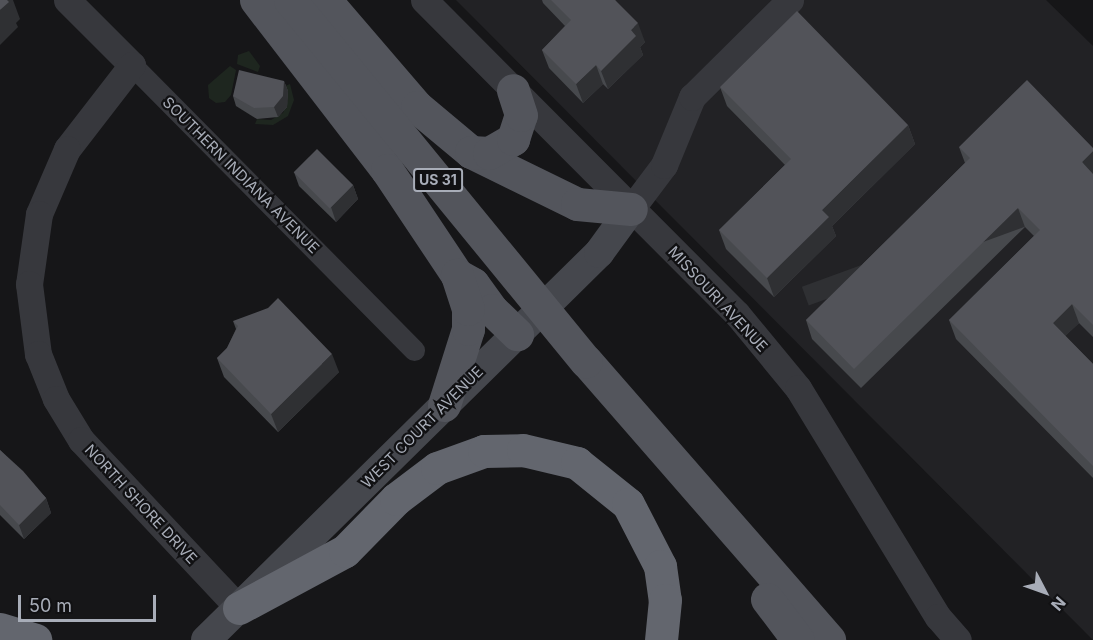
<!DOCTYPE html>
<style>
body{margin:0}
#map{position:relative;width:1093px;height:640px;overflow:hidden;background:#161618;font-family:Inter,sans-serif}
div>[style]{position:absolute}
.built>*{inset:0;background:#222225}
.green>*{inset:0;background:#1e261f}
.minor>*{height:21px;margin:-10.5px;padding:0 10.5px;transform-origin:10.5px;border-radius:10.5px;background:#37383d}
.tertiary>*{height:27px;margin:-13.5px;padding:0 13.5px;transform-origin:13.5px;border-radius:13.5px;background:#37383d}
.secondary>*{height:30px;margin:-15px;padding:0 15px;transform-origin:15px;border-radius:15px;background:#45474d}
.primary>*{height:33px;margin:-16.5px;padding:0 16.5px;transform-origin:16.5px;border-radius:16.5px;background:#53555c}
.motorway>*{height:33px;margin:-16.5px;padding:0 16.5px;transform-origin:16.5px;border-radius:16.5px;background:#63666e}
.primary-bridge>*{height:33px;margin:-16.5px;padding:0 16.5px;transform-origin:16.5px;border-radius:16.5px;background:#53555c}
.wall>*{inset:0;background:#47494d}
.shaded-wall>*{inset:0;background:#2f3033;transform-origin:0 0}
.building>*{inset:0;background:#525359;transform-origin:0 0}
span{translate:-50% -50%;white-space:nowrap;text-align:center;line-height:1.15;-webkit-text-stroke:4.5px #111113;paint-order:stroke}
.shield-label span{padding:2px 4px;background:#111113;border:2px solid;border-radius:4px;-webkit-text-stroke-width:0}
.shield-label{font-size:14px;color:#a8adb8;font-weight:700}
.street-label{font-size:15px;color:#a8adb8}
.north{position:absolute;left:1015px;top:562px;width:60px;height:60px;-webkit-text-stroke:4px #111113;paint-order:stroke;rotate:131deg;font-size:16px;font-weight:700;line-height:24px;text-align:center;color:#a8adb8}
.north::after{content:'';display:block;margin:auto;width:21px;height:27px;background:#a8adb8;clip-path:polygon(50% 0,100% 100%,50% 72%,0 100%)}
.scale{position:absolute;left:18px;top:595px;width:138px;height:27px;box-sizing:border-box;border:3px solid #a8adb8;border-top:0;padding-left:8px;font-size:18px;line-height:21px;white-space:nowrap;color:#a8adb8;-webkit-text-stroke:4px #111113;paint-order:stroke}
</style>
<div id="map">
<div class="built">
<i style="clip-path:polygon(456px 0,1046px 0,1093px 46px,1093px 640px)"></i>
</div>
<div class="green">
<i style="clip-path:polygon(249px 51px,260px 66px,258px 72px,237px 64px,238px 55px)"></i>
<i style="clip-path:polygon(230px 66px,236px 70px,231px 95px,225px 102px,216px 103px,209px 98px,208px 85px)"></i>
<i style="clip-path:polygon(290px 84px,294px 100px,288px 116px,273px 125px,255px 124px,257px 119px,271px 120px,283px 113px,288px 100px,285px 86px)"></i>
</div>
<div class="minor">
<i style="left:132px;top:65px;width:401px;rotate:45.3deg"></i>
</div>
<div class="tertiary">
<i style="left:67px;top:0;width:92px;rotate:45deg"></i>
<i style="left:132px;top:65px;width:106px;rotate:127.7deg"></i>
<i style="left:67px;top:149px;width:71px;rotate:113.3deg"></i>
<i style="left:39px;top:214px;width:71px;rotate:98.1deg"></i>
<i style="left:29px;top:284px;width:71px;rotate:82.7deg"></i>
<i style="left:38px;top:354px;width:48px;rotate:68.2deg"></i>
<i style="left:56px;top:399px;width:48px;rotate:58.6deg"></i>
<i style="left:81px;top:440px;width:231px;rotate:46.8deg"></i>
<i style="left:424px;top:0;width:443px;rotate:45.1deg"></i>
<i style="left:737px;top:314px;width:96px;rotate:50.5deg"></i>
<i style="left:798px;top:388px;width:268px;rotate:58.6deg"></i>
<i style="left:938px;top:617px;width:30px;rotate:49deg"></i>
<i style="left:631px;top:209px;width:55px;rotate:-53.1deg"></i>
<i style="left:664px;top:165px;width:74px;rotate:-67.6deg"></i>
<i style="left:692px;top:97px;width:138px;rotate:-44.7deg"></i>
</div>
<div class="secondary">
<i style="left:206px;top:640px;width:552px;rotate:-44.56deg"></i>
<i style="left:599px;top:253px;width:54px;rotate:-54deg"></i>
</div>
<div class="primary">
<i style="left:256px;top:0;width:215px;rotate:52.4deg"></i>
<i style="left:387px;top:170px;width:126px;rotate:56.3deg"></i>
<i style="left:457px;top:275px;width:18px;rotate:29deg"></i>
<i style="left:473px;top:284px;width:32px;rotate:54deg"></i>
<i style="left:492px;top:310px;width:35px;rotate:44deg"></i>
<i style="left:325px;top:0;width:141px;rotate:49.3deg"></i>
<i style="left:417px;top:107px;width:70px;rotate:39.8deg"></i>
<i style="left:471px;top:152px;width:118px;rotate:26.1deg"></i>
<i style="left:577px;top:204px;width:54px;rotate:5.3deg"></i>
<i style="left:471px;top:152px;width:18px;rotate:3deg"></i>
<i style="left:489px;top:153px;width:28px;rotate:-30deg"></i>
<i style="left:513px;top:139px;width:25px;rotate:-72deg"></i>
<i style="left:521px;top:115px;width:26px;rotate:-108deg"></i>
<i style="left:586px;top:361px;width:370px;rotate:48.9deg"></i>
<i style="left:444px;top:405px;width:80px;rotate:-72.5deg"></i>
<i style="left:468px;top:329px;width:20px;rotate:-90deg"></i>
<i style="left:468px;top:309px;width:36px;rotate:-108deg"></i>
<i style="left:767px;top:599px;width:51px;rotate:52.9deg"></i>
</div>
<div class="motorway">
<i style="left:239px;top:608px;width:120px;rotate:-28.3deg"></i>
<i style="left:345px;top:551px;width:73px;rotate:-45.6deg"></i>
<i style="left:396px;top:499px;width:51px;rotate:-37.1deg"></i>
<i style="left:437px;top:468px;width:50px;rotate:-19.9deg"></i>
<i style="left:484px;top:451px;width:39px;rotate:-1deg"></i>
<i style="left:523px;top:450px;width:56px;rotate:13.5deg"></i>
<i style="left:577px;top:463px;width:65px;rotate:38.8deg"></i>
<i style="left:628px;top:504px;width:70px;rotate:62.7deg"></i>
<i style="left:660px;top:566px;width:34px;rotate:82deg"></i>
<i style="left:665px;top:600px;width:40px;rotate:95.7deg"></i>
<i style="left:0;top:629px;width:37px;rotate:17deg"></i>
</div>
<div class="primary-bridge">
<i style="left:290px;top:0;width:467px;rotate:50.7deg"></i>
</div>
<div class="wall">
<i style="clip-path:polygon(542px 0,615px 0,645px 42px,640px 47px,643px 55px,608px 89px,603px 84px,583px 103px,549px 68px,542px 50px,565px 26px,543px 3px)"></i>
<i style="clip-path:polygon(284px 81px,288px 91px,287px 107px,278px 117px,257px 119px,236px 106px,233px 96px)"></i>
<i style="clip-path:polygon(720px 87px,908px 125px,915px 144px,832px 226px,836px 236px,774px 297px,726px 249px,719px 230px,785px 165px,727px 106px)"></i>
<i style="clip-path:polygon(959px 147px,1093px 148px,1093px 337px,1079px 323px,1065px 336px,1093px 364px,1093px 478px,956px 339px,949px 320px,1034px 236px,1025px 227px,861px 388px,812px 339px,806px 320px,965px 163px)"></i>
<i style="clip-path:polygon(294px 172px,353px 185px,358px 199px,336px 222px,299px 186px)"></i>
<i style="clip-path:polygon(233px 321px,339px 372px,278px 432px,224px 377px,217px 358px,227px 348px,236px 329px)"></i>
<i style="clip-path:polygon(0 450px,46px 498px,51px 513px,24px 539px,0 515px)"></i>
</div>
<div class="shaded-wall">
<i style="clip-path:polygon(6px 0,13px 0,20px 19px,16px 23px,18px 27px,0 45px,0 10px)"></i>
<i style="clip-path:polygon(638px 23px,645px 42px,640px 47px,643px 55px,608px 89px,601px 71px,631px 30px)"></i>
<i style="clip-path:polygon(596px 65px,603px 84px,583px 103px,576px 84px)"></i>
<i style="clip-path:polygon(284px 81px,288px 91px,287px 107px,278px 117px,274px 107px)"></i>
<i style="clip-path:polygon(908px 125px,915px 144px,832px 226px,836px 236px,774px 297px,767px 278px,822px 210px)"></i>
<i style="clip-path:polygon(1093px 151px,1093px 177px,1082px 162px)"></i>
<i style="clip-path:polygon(353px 185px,358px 199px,336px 222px,331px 207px)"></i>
<i style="left:1018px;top:208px;width:20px;height:230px;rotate:70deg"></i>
<i style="clip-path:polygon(1072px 304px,1079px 323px,1059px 342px,1053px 323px)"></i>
<i style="clip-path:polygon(332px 354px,339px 372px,278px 432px,271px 414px)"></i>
<i style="clip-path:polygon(46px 498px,51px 513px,24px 539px,19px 525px)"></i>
</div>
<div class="building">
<i style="clip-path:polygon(0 0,7px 0,9px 2px,0 10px)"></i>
<i style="clip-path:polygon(551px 0,615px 0,638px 23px,631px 30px,636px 36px,601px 71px,596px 65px,576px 84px,542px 50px,571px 20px)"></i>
<i style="clip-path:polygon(797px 11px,908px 125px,822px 210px,829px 217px,767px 278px,719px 230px,791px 159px,720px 87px)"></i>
<i style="clip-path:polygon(239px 70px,284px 81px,283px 96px,274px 107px,254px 108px,233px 96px)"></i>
<i style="clip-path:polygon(1027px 80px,1093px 148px,1093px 151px,1082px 162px,1093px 174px,1093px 325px,1072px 304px,1053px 323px,1093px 364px,1093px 466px,949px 320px,1040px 230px,1018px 208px,854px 369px,806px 320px,970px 158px,959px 147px)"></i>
<i style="left:317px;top:149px;width:51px;height:33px;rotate:45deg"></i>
<i style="clip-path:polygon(278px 298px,332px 354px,271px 414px,217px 358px,227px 348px,238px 326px,233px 321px,268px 308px)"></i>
<i style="clip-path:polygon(0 450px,23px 471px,46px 498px,19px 525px,0 505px)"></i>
</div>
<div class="shield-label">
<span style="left:438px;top:180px">US 31</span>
</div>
<div class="street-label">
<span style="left:241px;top:175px;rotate:45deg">SOUTHERN INDIANA AVENUE</span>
<span style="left:718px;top:299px;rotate:47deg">MISSOURI AVENUE</span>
<span style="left:422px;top:427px;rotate:-45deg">WEST COURT AVENUE</span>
<span style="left:141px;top:504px;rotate:47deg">NORTH SHORE DRIVE</span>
</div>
<div class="north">N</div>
<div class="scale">50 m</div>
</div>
